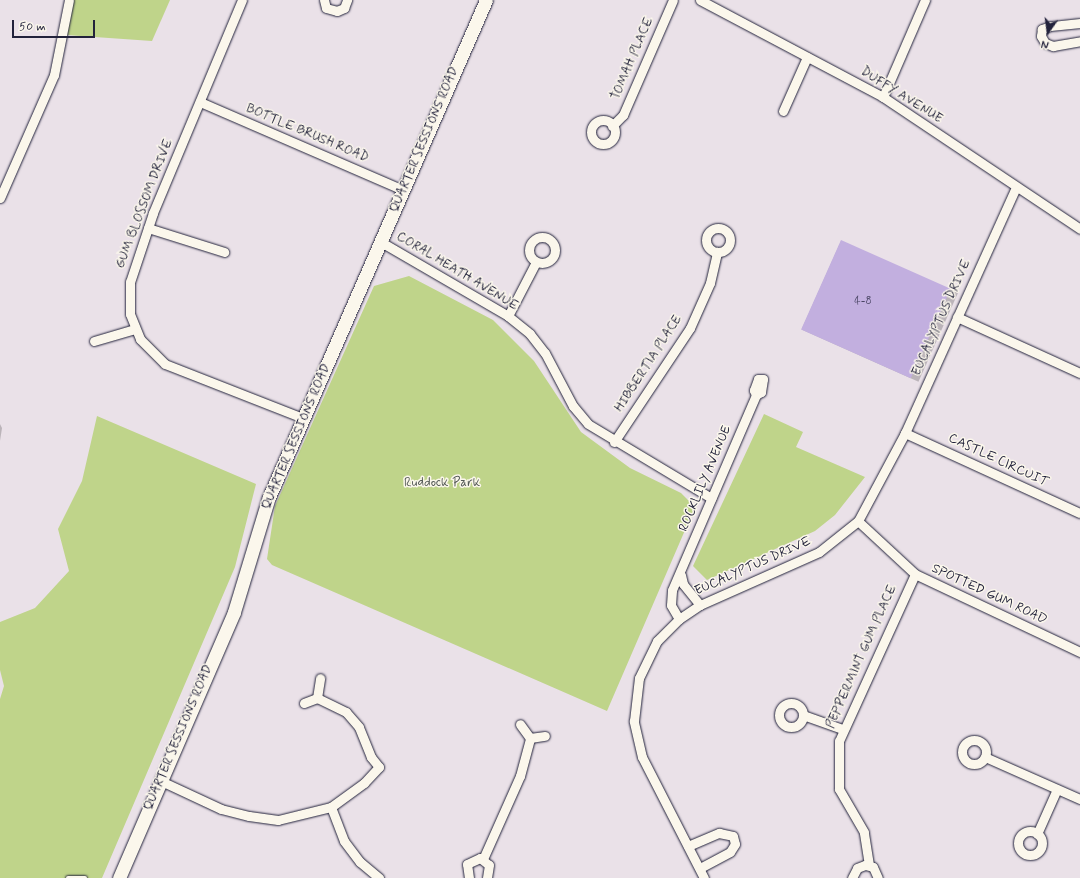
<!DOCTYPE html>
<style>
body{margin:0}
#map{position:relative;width:1080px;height:878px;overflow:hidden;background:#eae1e8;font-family:Mynerve,sans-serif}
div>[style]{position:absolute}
.green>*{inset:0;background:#bfd48a}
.shadow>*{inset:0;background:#0003;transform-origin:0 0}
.building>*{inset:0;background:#c2afdf;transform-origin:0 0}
.roads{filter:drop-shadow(0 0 1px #22223b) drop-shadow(0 0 1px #22223b)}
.lane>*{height:4.5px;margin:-2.25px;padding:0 2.25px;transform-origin:2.25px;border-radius:2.25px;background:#fbf7ec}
.street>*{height:9px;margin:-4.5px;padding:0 4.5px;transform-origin:4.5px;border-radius:4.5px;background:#fbf7ec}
.street>.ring{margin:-4.5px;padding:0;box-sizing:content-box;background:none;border:9px solid #fbf7ec;border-radius:50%}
.secondary>*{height:13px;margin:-6.5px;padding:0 6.5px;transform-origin:6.5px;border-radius:6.5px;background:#fbf7ec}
span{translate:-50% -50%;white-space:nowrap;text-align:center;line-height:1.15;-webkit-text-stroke:3px #fbf7ec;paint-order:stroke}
.number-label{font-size:11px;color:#4a4564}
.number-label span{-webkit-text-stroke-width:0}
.street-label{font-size:13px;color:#22223b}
.park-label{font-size:13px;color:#515753}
.north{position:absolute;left:1028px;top:12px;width:40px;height:40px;-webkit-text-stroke:3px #fbf7ec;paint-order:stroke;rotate:194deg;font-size:11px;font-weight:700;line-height:16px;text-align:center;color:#22223b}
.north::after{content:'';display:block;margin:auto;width:14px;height:18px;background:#22223b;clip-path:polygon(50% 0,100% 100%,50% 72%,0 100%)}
.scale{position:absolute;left:12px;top:20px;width:83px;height:18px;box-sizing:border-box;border:2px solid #22223b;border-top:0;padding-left:5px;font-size:12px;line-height:14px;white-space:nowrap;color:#22223b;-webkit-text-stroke:3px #fbf7ec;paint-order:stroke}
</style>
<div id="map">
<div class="green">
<i style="clip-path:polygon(72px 0,170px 0,152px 41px,66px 35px)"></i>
<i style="clip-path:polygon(409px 276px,493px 320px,534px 361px,581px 432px,630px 468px,681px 493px,695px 507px,607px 711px,272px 565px,267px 559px,275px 506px,374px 286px)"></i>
<i style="clip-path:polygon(764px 414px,803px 432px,796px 447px,865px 477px,835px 515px,815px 531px,707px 580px,693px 566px)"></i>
<i style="clip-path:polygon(97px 416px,256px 484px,235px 567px,102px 878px,0 878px,0 699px,4px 686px,0 670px,0 622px,35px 608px,69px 571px,58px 529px,82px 481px)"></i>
</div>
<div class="shadow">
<i style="left:841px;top:241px;width:128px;height:97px;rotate:24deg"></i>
<i style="clip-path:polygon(0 424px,2px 428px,0 441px)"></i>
</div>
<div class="building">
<i style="left:841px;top:240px;width:120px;height:98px;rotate:24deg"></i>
</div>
<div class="roads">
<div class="lane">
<i style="left:68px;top:878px;width:17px"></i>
</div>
<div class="street">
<i style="left:242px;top:0;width:231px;rotate:112.7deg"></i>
<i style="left:153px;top:213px;width:73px;rotate:108.4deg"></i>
<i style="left:130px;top:282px;width:32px;rotate:90deg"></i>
<i style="left:130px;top:314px;width:27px;rotate:68deg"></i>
<i style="left:140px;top:339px;width:35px;rotate:45deg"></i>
<i style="left:165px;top:364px;width:148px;rotate:21.4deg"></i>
<i style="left:324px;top:0;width:8px;rotate:76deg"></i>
<i style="left:326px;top:8px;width:11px;rotate:15deg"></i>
<i style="left:337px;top:11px;width:8px;rotate:-23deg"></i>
<i style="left:344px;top:8px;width:9px;rotate:-69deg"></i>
<i style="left:700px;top:0;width:207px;rotate:27.9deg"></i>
<i style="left:883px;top:97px;width:237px;rotate:33.8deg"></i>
<i style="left:1080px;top:23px;width:30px;rotate:174deg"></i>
<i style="left:1050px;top:26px;width:9px;rotate:159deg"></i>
<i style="left:1042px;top:29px;width:7px;rotate:98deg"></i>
<i style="left:1041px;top:36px;width:8px;rotate:60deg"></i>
<i style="left:1045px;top:43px;width:9px;rotate:21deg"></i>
<i style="left:1053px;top:46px;width:27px;rotate:-10deg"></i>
<i style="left:883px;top:97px;width:106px;rotate:-66.6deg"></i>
<i style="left:200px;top:102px;width:221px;rotate:23.4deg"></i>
<i style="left:783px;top:111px;width:59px;rotate:-66deg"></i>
<i class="ring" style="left:591px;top:120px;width:15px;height:15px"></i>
<i style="left:612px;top:126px;width:16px;rotate:-45deg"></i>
<i style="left:623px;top:115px;width:125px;rotate:-66.5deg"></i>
<i style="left:0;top:198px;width:134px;rotate:-66.3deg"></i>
<i style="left:54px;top:75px;width:76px;rotate:-78.7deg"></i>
<i class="ring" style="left:706px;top:228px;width:15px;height:15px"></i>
<i style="left:148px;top:228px;width:80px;rotate:17.5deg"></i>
<i class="ring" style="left:529px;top:237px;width:17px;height:17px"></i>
<i style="left:381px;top:242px;width:147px;rotate:30.2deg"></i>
<i style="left:508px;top:316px;width:28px;rotate:39deg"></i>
<i style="left:530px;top:334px;width:24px;rotate:52deg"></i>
<i style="left:545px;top:353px;width:60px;rotate:62.2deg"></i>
<i style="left:573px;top:406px;width:23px;rotate:50deg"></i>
<i style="left:588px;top:424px;width:144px;rotate:31deg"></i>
<i style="left:508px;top:316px;width:61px;rotate:-62.6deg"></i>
<i style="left:957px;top:317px;width:135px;rotate:24.5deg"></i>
<i style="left:94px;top:341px;width:43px;rotate:-16.3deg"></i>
<i style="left:905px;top:433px;width:192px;rotate:24.6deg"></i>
<i style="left:614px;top:442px;width:137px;rotate:-56.3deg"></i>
<i style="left:690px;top:328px;width:49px;rotate:-66deg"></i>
<i style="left:710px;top:283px;width:32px;rotate:-77deg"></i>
<i style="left:858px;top:521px;width:78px;rotate:42.9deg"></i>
<i style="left:915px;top:574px;width:183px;rotate:25.3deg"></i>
<i style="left:681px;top:575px;width:9px;rotate:77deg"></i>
<i style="left:683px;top:584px;width:27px;rotate:51deg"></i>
<i style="left:679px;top:619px;width:16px;rotate:-120deg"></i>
<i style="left:671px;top:605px;width:15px;rotate:-86deg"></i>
<i style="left:672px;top:590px;width:212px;rotate:-66.7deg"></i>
<i style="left:756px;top:395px;width:6px;rotate:-31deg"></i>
<i style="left:761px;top:392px;width:13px;rotate:-81deg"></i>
<i style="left:763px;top:379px;width:5px;rotate:180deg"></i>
<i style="left:758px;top:379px;width:12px;rotate:110deg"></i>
<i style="left:754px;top:390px;width:5px;rotate:68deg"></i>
<i style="left:317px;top:698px;width:20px;rotate:-81deg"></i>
<i class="ring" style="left:779px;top:703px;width:15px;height:15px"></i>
<i style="left:803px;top:715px;width:41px;rotate:19.7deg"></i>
<i style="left:530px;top:738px;width:15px;rotate:-8deg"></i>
<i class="ring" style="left:962px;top:740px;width:15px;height:15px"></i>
<i style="left:985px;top:757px;width:104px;rotate:23.9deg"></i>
<i style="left:161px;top:781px;width:66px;rotate:25deg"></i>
<i style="left:221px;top:809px;width:29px;rotate:14deg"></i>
<i style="left:249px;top:816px;width:29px;rotate:8deg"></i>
<i style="left:278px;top:820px;width:55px;rotate:-13.8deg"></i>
<i style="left:331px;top:807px;width:41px;rotate:-36deg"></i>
<i style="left:364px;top:783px;width:22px;rotate:-47deg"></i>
<i style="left:379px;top:767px;width:13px;rotate:-129deg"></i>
<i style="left:371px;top:757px;width:32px;rotate:-112deg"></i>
<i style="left:359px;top:727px;width:20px;rotate:-131deg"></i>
<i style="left:346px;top:712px;width:32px;rotate:-154deg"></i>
<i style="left:317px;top:698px;width:14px;rotate:159deg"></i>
<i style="left:331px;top:807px;width:36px;rotate:69deg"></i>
<i style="left:344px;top:841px;width:26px;rotate:53deg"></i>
<i style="left:360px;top:862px;width:25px;rotate:40deg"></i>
<i class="ring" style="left:1018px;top:831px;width:15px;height:15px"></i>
<i style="left:1037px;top:834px;width:49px;rotate:-66deg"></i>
<i style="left:688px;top:846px;width:34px;rotate:-23deg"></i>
<i style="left:719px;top:833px;width:14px;rotate:12deg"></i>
<i style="left:733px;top:836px;width:8px;rotate:76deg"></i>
<i style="left:735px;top:844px;width:9px;rotate:122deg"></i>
<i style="left:730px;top:852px;width:34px;rotate:152deg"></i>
<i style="left:483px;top:859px;width:91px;rotate:-66deg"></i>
<i style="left:520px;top:776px;width:39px;rotate:-75deg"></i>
<i style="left:530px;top:738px;width:17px;rotate:-126deg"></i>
<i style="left:869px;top:865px;width:33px;rotate:-99deg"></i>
<i style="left:864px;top:832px;width:50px;rotate:-120.2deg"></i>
<i style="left:839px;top:789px;width:48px;rotate:-90deg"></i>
<i style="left:839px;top:741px;width:183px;rotate:-65.5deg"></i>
<i style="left:469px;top:878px;width:14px;rotate:-98deg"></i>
<i style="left:467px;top:864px;width:14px;rotate:-25deg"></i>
<i style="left:480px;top:858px;width:11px;rotate:38deg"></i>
<i style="left:489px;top:865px;width:13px;rotate:99deg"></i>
<i style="left:704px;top:878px;width:136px;rotate:-117.1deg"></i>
<i style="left:642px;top:757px;width:37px;rotate:-103deg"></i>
<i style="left:634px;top:721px;width:43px;rotate:-83.4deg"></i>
<i style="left:639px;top:678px;width:41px;rotate:-64.1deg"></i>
<i style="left:657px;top:641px;width:31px;rotate:-45deg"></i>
<i style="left:679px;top:619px;width:25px;rotate:-34deg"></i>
<i style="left:700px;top:605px;width:130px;rotate:-24deg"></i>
<i style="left:819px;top:552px;width:50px;rotate:-38.5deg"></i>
<i style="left:858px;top:521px;width:100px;rotate:-61.9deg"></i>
<i style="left:905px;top:433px;width:270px;rotate:-65.7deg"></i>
<i style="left:852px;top:878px;width:11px;rotate:-63deg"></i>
<i style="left:857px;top:868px;width:9px;rotate:-21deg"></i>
<i style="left:865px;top:865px;width:8px;rotate:14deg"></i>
<i style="left:873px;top:867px;width:12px;rotate:66deg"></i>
</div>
<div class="secondary">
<i style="left:119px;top:878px;width:290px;rotate:-66.6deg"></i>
<i style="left:234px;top:612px;width:120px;rotate:-73.1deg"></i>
<i style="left:269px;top:497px;width:542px;rotate:-66.41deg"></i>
</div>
</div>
<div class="number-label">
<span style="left:863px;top:301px">4-8</span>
</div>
<div class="street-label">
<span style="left:633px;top:59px;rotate:-67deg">TOMAH PLACE</span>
<span style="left:901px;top:96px;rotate:32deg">DUFFY AVENUE</span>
<span style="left:307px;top:134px;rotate:23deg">BOTTLE BRUSH ROAD</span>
<span style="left:425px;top:140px;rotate:-67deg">QUARTER SESSIONS ROAD</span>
<span style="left:145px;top:204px;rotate:-69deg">GUM BLOSSOM DRIVE</span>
<span style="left:457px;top:272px;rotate:31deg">CORAL HEATH AVENUE</span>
<span style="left:942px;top:318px;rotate:-66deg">EUCALYPTUS DRIVE</span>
<span style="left:649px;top:364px;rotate:-57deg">HIBBERTIA PLACE</span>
<span style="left:297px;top:437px;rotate:-67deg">QUARTER SESSIONS ROAD</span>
<span style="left:998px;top:461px;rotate:25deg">CASTLE CIRCUIT</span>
<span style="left:706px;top:479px;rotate:-67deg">ROCKLILY AVENUE</span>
<span style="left:753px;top:567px;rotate:-24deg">EUCALYPTUS DRIVE</span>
<span style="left:989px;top:595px;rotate:25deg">SPOTTED GUM ROAD</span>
<span style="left:862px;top:657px;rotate:-66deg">PEPPERMINT GUM PLACE</span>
<span style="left:179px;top:738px;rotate:-67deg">QUARTER SESSIONS ROAD</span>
</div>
<div class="park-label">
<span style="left:442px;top:483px">Ruddock Park</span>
</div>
<div class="north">N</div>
<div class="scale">50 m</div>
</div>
